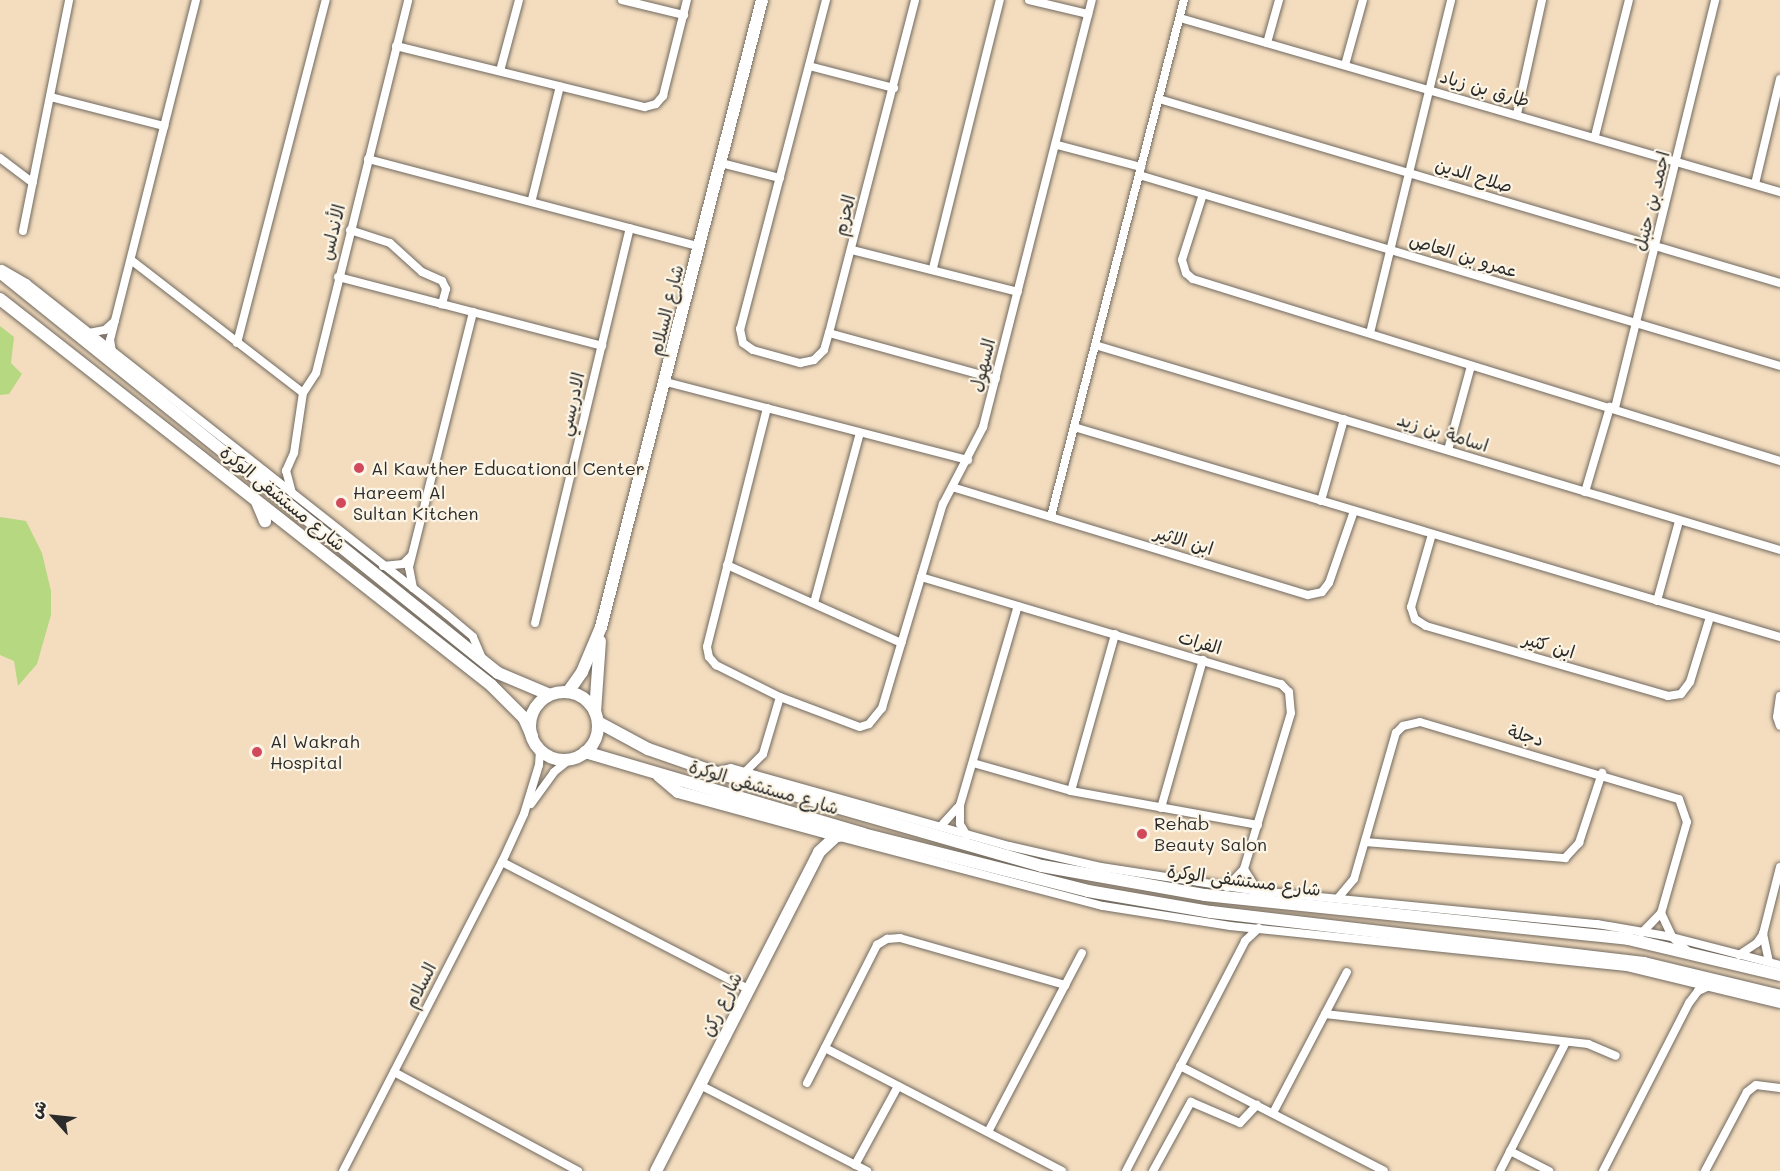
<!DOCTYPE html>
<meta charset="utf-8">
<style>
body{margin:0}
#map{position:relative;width:1780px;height:1171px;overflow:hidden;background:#f4ddbf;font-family:Mali,"Playpen Sans Arabic",sans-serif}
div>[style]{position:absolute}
.green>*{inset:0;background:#b5d881}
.roads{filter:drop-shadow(0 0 2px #71695f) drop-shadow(0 0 2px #71695f)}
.street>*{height:8px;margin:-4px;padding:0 4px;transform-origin:4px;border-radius:4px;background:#fff}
.secondary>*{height:12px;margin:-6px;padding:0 6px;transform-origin:6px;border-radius:6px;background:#fff}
.secondary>.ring{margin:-6px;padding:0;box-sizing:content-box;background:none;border:12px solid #fff;border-radius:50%}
.dots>*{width:16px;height:16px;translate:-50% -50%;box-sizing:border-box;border:3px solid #fcf5e5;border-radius:50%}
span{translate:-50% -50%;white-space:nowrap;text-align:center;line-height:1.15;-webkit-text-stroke:4.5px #fcf5e5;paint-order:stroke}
.street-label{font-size:18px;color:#2b2b2b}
.poi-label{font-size:18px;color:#2b2b2b}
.left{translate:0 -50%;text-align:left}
.north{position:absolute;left:24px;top:1087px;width:60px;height:60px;-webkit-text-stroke:4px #fcf5e5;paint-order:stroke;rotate:297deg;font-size:16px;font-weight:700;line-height:24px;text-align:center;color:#2b2b2b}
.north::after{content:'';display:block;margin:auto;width:21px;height:27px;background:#2b2b2b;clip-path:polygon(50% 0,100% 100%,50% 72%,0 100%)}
</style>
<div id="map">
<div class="green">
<i style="clip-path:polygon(0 326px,14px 337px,11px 363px,22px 374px,9px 394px,0 395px)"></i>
<i style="clip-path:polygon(0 517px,26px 521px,42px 553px,51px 591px,51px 615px,37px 664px,18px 686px,14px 661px,0 655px)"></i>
</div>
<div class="roads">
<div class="street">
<i style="left:622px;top:0;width:64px;rotate:13.6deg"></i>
<i style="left:826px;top:0;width:340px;rotate:104.6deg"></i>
<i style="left:740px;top:329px;width:14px;rotate:78deg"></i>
<i style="left:743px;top:343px;width:12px;rotate:35deg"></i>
<i style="left:753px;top:350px;width:49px;rotate:15.5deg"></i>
<i style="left:800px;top:363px;width:14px;rotate:-12deg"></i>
<i style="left:814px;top:360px;width:14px;rotate:-45deg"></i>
<i style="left:824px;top:350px;width:18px;rotate:-74deg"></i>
<i style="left:829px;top:333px;width:344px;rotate:-75.5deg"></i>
<i style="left:1029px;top:0;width:61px;rotate:13.3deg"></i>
<i style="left:1180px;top:18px;width:625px;rotate:16.17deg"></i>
<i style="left:1267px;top:43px;width:45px;rotate:-74.4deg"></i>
<i style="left:396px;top:46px;width:256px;rotate:13.8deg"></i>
<i style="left:645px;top:107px;width:11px;rotate:-15deg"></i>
<i style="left:656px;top:104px;width:11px;rotate:-49deg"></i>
<i style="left:663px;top:96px;width:99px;rotate:-76deg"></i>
<i style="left:1345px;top:65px;width:67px;rotate:-74.5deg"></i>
<i style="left:809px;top:66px;width:88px;rotate:14.5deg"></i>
<i style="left:500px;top:71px;width:73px;rotate:-75deg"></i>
<i style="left:51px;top:97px;width:117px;rotate:14.4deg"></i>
<i style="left:1159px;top:99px;width:648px;rotate:16.5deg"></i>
<i style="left:1517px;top:114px;width:117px;rotate:-77.6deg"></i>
<i style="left:1595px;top:136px;width:140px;rotate:-76deg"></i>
<i style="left:1057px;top:145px;width:87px;rotate:14.7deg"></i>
<i style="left:0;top:158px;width:41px;rotate:37.1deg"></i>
<i style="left:368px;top:159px;width:343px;rotate:14.8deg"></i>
<i style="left:721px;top:163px;width:61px;rotate:14.3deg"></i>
<i style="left:1139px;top:175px;width:669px;rotate:16.59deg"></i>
<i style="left:1755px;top:184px;width:108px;rotate:-76.6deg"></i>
<i style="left:1203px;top:194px;width:69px;rotate:107.7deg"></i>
<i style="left:1182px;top:260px;width:14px;rotate:73deg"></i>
<i style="left:1186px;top:273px;width:9px;rotate:41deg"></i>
<i style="left:1193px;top:279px;width:615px;rotate:17.23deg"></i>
<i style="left:532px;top:199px;width:116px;rotate:-76.1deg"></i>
<i style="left:350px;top:230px;width:42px;rotate:18deg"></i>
<i style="left:390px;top:243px;width:43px;rotate:42.2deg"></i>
<i style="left:422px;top:272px;width:22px;rotate:24deg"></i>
<i style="left:442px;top:281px;width:9px;rotate:63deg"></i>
<i style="left:446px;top:289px;width:16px;rotate:105deg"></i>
<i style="left:23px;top:231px;width:236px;rotate:-78.7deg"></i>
<i style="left:852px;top:250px;width:171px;rotate:14.2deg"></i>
<i style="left:131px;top:260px;width:217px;rotate:37.7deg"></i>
<i style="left:933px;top:268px;width:276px;rotate:-76deg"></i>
<i style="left:2px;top:269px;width:28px;rotate:30deg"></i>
<i style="left:26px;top:283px;width:535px;rotate:38.24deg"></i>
<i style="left:446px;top:614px;width:35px;rotate:40deg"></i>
<i style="left:473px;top:637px;width:25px;rotate:67deg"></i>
<i style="left:338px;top:277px;width:273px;rotate:14.6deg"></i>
<i style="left:89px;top:333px;width:16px;rotate:-11deg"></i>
<i style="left:105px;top:330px;width:13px;rotate:-42deg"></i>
<i style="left:829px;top:333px;width:173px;rotate:15.4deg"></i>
<i style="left:1370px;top:333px;width:343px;rotate:-76.3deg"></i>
<i style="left:237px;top:343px;width:354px;rotate:-75.5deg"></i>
<i style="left:1095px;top:345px;width:715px;rotate:16.66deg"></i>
<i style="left:112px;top:352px;width:12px;rotate:-99deg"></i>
<i style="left:110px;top:340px;width:351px;rotate:-75.8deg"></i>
<i style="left:666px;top:382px;width:312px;rotate:14.5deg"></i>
<i style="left:767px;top:408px;width:246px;rotate:104.1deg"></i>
<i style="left:707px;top:647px;width:10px;rotate:79deg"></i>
<i style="left:709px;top:657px;width:11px;rotate:49deg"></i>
<i style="left:716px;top:665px;width:72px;rotate:26.6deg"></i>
<i style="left:780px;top:697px;width:85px;rotate:20.6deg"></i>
<i style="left:860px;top:727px;width:9px;rotate:-18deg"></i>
<i style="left:869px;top:724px;width:21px;rotate:-51deg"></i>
<i style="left:882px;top:708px;width:213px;rotate:-73.4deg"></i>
<i style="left:943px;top:504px;width:87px;rotate:-62.5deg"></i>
<i style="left:983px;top:427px;width:441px;rotate:-75.7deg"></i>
<i style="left:1615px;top:408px;width:420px;rotate:-76.2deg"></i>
<i style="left:1074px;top:427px;width:737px;rotate:16.57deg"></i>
<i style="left:1448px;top:450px;width:87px;rotate:-74.7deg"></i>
<i style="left:952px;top:487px;width:372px;rotate:16.9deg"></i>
<i style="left:1308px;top:595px;width:14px;rotate:-12deg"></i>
<i style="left:1322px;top:592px;width:11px;rotate:-52deg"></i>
<i style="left:1329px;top:583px;width:76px;rotate:-70.9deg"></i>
<i style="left:1585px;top:492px;width:89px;rotate:-73.6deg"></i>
<i style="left:292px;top:493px;width:23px;rotate:-105deg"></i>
<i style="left:286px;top:471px;width:20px;rotate:-66deg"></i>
<i style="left:294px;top:453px;width:61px;rotate:-81.5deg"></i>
<i style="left:303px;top:393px;width:24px;rotate:-57deg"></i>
<i style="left:316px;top:373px;width:384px;rotate:-76.1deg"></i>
<i style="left:1321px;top:501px;width:85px;rotate:-74.3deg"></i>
<i style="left:1051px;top:516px;width:533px;rotate:-75.55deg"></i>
<i style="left:1432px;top:534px;width:76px;rotate:106deg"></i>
<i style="left:1411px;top:607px;width:13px;rotate:72deg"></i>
<i style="left:1415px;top:619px;width:13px;rotate:32deg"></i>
<i style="left:1426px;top:626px;width:252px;rotate:16.1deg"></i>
<i style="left:1668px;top:696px;width:13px;rotate:-9deg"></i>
<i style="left:1681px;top:694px;width:15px;rotate:-53deg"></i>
<i style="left:1690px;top:682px;width:68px;rotate:-72.9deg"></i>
<i style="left:727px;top:565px;width:191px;rotate:24.1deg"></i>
<i style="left:383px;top:566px;width:20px;rotate:-6deg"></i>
<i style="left:403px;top:564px;width:11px;rotate:-45deg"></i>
<i style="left:921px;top:577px;width:376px;rotate:16.6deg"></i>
<i style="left:1281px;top:684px;width:11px;rotate:45deg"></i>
<i style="left:1289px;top:692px;width:21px;rotate:85deg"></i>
<i style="left:1291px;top:713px;width:163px;rotate:106.8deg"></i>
<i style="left:1244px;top:869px;width:25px;rotate:133deg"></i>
<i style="left:413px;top:588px;width:21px;rotate:-101deg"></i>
<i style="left:409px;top:567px;width:263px;rotate:-75.9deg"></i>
<i style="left:1657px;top:601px;width:83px;rotate:-74.6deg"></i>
<i style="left:814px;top:603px;width:176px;rotate:-74.9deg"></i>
<i style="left:535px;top:623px;width:406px;rotate:-76.5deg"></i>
<i style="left:1780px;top:696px;width:21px;rotate:98deg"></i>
<i style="left:1777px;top:717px;width:9px;rotate:72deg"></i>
<i style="left:973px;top:763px;width:102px;rotate:15.9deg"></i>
<i style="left:1071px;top:791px;width:190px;rotate:10.3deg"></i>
<i style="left:714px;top:772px;width:17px;rotate:-13deg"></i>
<i style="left:731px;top:768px;width:289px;rotate:15.7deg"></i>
<i style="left:1009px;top:846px;width:94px;rotate:12.9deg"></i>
<i style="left:1101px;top:867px;width:159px;rotate:8.7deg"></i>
<i style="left:1258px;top:891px;width:341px;rotate:5.6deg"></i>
<i style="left:1597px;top:924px;width:76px;rotate:9.8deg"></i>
<i style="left:1672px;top:937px;width:112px;rotate:14.5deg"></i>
<i style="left:745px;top:772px;width:25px;rotate:-45deg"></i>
<i style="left:763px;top:754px;width:59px;rotate:-73.4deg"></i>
<i style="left:1071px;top:791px;width:163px;rotate:-74.3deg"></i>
<i style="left:531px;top:804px;width:39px;rotate:-54deg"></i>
<i style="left:554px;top:772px;width:21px;rotate:-39deg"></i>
<i style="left:1161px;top:808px;width:154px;rotate:-74.2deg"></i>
<i style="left:941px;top:826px;width:25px;rotate:-48deg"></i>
<i style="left:836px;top:836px;width:276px;rotate:14.7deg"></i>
<i style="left:1103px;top:906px;width:129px;rotate:8.9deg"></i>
<i style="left:1230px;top:926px;width:399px;rotate:5.9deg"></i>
<i style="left:1627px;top:967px;width:157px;rotate:13.6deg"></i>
<i style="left:967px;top:836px;width:14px;rotate:-120deg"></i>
<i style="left:960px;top:824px;width:19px;rotate:-90deg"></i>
<i style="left:960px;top:805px;width:207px;rotate:-73.8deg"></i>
<i style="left:1365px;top:842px;width:201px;rotate:4.6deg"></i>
<i style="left:1565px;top:858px;width:21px;rotate:-47deg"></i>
<i style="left:1579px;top:843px;width:74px;rotate:-71.8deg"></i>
<i style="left:502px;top:862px;width:277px;rotate:27.3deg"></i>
<i style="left:1244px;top:869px;width:26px;rotate:58deg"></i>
<i style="left:1338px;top:898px;width:25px;rotate:-50deg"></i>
<i style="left:1354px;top:879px;width:152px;rotate:-74deg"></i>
<i style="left:1396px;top:733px;width:10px;rotate:-45deg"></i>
<i style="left:1403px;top:726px;width:17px;rotate:-13deg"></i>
<i style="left:1420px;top:722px;width:270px;rotate:16.6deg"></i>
<i style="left:1679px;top:799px;width:24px;rotate:71deg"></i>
<i style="left:1687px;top:822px;width:95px;rotate:105.9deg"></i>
<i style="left:1661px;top:913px;width:28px;rotate:134deg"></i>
<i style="left:1661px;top:913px;width:26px;rotate:65deg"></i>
<i style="left:1672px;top:937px;width:24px;rotate:42deg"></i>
<i style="left:1739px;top:955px;width:22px;rotate:-34deg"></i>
<i style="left:1757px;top:943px;width:11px;rotate:-56deg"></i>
<i style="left:1769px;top:962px;width:29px;rotate:-102deg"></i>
<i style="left:1763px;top:934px;width:69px;rotate:-75.8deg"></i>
<i style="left:1325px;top:1014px;width:265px;rotate:6.5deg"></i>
<i style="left:1588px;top:1044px;width:30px;rotate:23deg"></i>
<i style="left:825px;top:1048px;width:267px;rotate:27.4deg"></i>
<i style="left:1180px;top:1066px;width:229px;rotate:27.2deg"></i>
<i style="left:394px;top:1072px;width:209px;rotate:28.3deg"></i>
<i style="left:807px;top:1083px;width:155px;rotate:-63.1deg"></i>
<i style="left:877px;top:945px;width:12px;rotate:-31deg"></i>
<i style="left:887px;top:939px;width:13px;rotate:-4deg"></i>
<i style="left:900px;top:938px;width:172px;rotate:15.9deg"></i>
<i style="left:700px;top:1085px;width:188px;rotate:27.2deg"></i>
<i style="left:1273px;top:1113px;width:159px;rotate:-62.3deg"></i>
<i style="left:988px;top:1132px;width:202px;rotate:-62.3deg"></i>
<i style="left:1510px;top:1151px;width:44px;rotate:27.1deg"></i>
<i style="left:855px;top:1165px;width:90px;rotate:-61.4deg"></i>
<i style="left:343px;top:1171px;width:348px;rotate:-62.8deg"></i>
<i style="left:502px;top:862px;width:53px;rotate:-65.4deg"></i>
<i style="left:524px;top:814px;width:51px;rotate:-73deg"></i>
<i style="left:539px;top:765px;width:16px;rotate:-86deg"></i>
<i style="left:1126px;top:1171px;width:259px;rotate:-62.6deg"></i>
<i style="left:1245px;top:941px;width:19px;rotate:-43deg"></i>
<i style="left:1153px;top:1171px;width:79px;rotate:-61.2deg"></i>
<i style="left:1191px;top:1102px;width:53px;rotate:23.2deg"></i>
<i style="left:1240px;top:1123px;width:25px;rotate:-47deg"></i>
<i style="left:1500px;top:1171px;width:145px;rotate:-62.9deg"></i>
<i style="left:1603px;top:1171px;width:189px;rotate:-62.9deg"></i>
<i style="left:1689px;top:1003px;width:15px;rotate:-53deg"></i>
<i style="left:1698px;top:991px;width:12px;rotate:-24deg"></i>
<i style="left:1705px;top:1171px;width:89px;rotate:-62deg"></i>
<i style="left:1747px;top:1092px;width:11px;rotate:-38deg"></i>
<i style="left:1756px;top:1085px;width:24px;rotate:7deg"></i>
</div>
<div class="secondary">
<i style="left:0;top:272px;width:639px;rotate:38.84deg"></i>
<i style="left:498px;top:673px;width:56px;rotate:22.9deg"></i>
<i style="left:0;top:299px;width:625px;rotate:38.17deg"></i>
<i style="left:491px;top:685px;width:47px;rotate:45deg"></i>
<i style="left:524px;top:718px;width:20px;rotate:66deg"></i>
<i style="left:245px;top:469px;width:22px;rotate:18deg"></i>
<i style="left:257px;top:502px;width:21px;rotate:67deg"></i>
<i style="left:568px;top:692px;width:24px;rotate:-55deg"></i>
<i style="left:582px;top:672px;width:49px;rotate:-67.1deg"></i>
<i style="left:601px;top:627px;width:647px;rotate:-75.6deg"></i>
<i class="ring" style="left:530px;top:692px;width:56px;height:56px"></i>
<i style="left:595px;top:712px;width:71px;rotate:-86deg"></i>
<i style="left:598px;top:722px;width:57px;rotate:28.4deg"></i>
<i style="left:648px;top:749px;width:70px;rotate:19.2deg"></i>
<i style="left:714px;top:772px;width:341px;rotate:16deg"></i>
<i style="left:1042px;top:866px;width:166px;rotate:10.1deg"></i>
<i style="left:1205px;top:895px;width:425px;rotate:5.9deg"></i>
<i style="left:1628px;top:939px;width:156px;rotate:13.3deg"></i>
<i style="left:585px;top:752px;width:290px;rotate:16.4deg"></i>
<i style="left:863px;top:834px;width:232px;rotate:14.2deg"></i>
<i style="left:1088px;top:891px;width:125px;rotate:9.7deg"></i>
<i style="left:1211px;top:912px;width:436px;rotate:6.7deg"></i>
<i style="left:1644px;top:963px;width:140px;rotate:13.6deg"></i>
<i style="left:659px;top:776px;width:25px;rotate:40deg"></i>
<i style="left:678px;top:792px;width:167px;rotate:15.3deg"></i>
<i style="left:656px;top:1171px;width:358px;rotate:-62.9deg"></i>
<i style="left:819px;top:852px;width:23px;rotate:-43deg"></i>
</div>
</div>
<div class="dots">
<i style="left:359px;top:468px;background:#d1495b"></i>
<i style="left:341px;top:503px;background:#d1495b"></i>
<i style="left:257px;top:752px;background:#d1495b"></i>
<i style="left:1142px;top:834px;background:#d1495b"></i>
</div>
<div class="street-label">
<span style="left:1485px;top:88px;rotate:16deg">طارق بن زياد</span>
<span style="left:1474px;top:175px;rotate:17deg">صلاح الدين</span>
<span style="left:1651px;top:201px;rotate:-76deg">احمد بن حنبل</span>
<span style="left:844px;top:215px;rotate:-76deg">الحزم</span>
<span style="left:332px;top:232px;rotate:-76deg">الأندلس</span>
<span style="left:1464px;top:255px;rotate:17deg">عمرو بن العاص</span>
<span style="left:666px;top:310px;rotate:-76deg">شارع السلام</span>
<span style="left:982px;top:365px;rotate:-75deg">السهول</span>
<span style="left:571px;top:404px;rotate:-77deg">الادريسي</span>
<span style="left:1443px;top:432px;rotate:17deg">اسامة بن زيد</span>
<span style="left:283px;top:498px;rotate:39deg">شارع مستشفى الوكرة</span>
<span style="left:1184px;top:540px;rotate:17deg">ابن الاثير</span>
<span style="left:1200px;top:642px;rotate:16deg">الفرات</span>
<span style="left:1549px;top:645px;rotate:16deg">ابن كثير</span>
<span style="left:1526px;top:735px;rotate:16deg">دجلة</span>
<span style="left:764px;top:787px;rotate:16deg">شارع مستشفى الوكرة</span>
<span style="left:1244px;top:880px;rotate:7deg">شارع مستشفى الوكرة</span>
<span style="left:420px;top:985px;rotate:-63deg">السلام</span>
<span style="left:721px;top:1004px;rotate:-63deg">شارع ركن</span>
</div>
<div class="poi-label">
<span class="left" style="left:371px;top:468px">Al Kawther Educational Center</span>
<span class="left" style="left:353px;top:503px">Hareem Al<br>Sultan Kitchen</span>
<span class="left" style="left:270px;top:752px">Al Wakrah<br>Hospital</span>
<span class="left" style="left:1154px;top:834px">Rehab<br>Beauty Salon</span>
</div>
<div class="north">ش</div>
</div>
